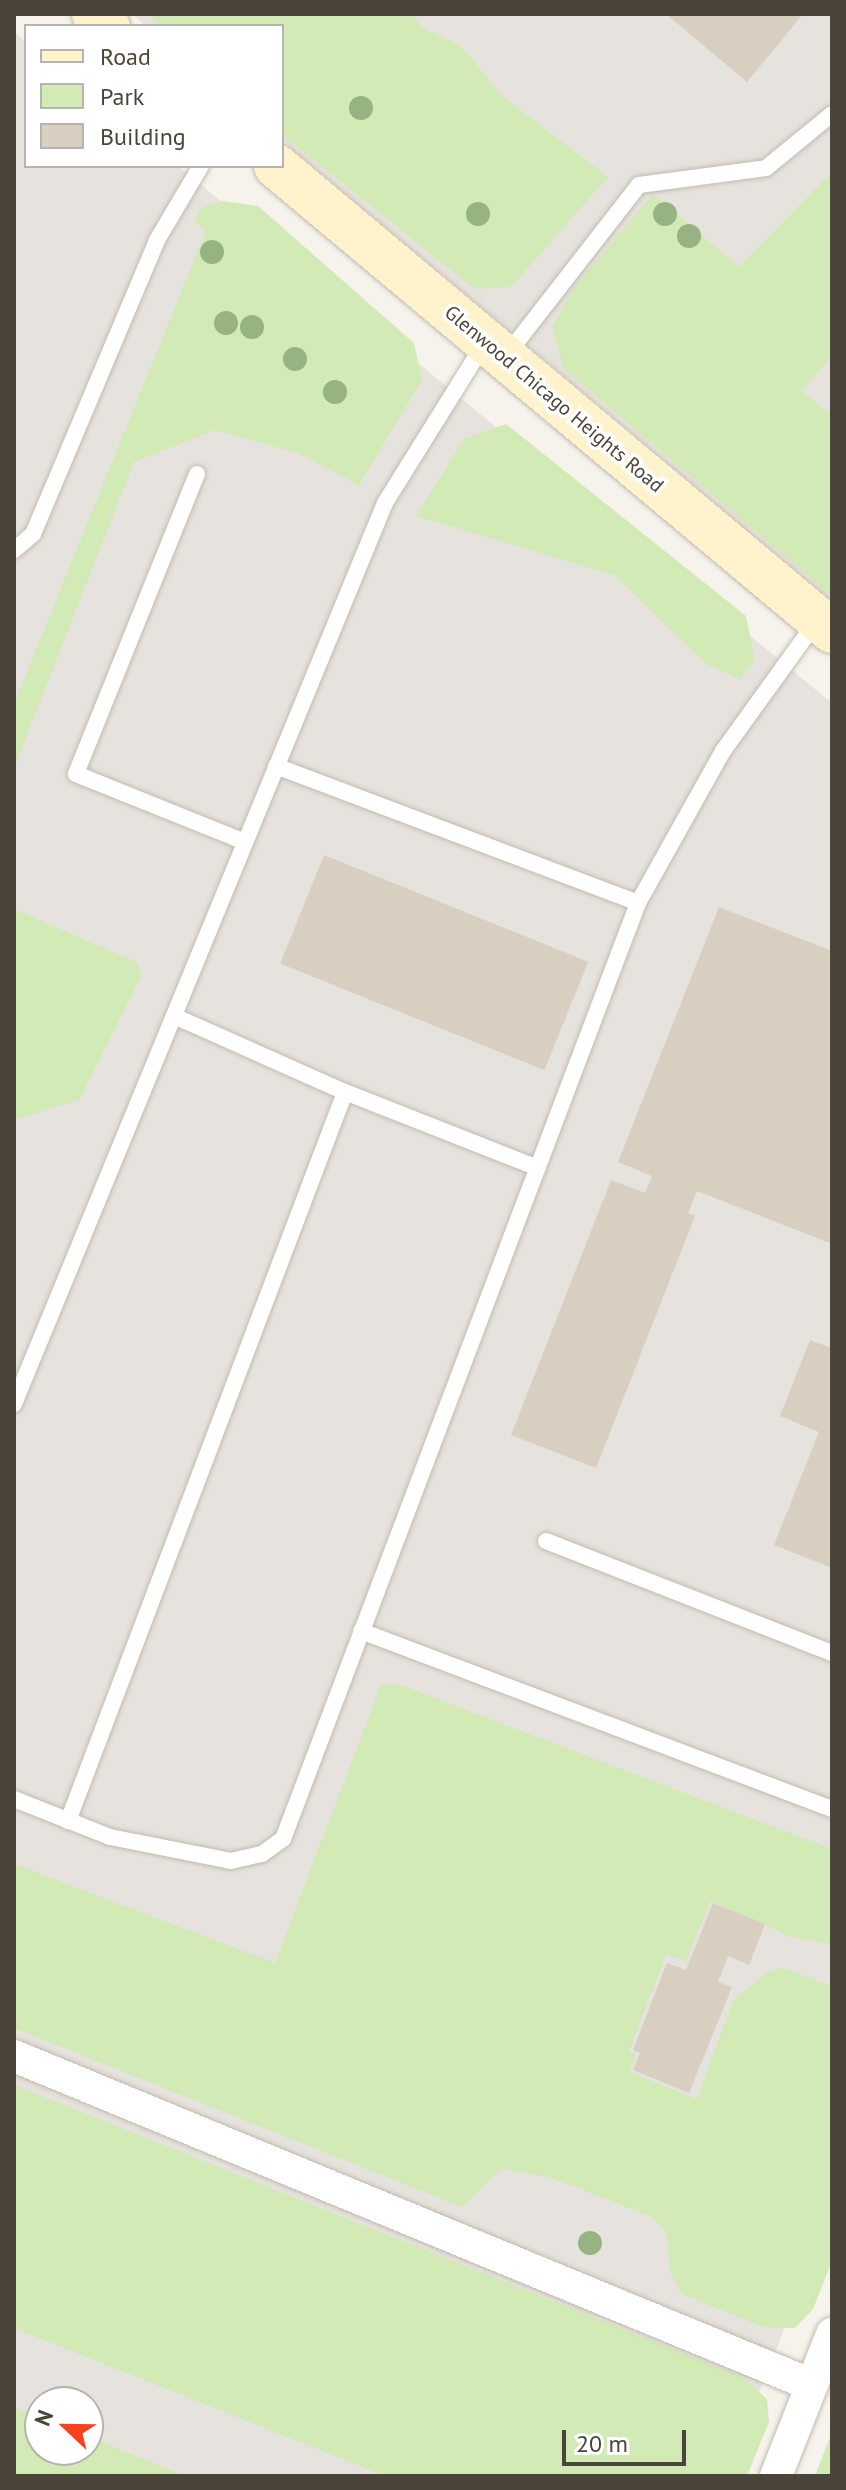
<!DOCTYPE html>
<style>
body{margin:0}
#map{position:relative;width:846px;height:2490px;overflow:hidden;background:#f6f3ec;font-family:"PT Sans",sans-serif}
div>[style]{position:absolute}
.industrial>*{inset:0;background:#e6e2dd}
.green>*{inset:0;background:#d2eab5}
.building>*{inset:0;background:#d8cfc1;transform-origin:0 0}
.roads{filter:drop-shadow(0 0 2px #c2bbae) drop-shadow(0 0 2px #c2bbae)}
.lane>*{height:16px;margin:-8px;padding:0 8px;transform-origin:8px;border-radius:8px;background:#fff}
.street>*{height:32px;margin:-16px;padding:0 16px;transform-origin:16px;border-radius:16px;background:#fff}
.secondary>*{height:44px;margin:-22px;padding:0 22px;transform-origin:22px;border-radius:22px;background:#fff3cd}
.trees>*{width:24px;height:24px;margin:-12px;border-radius:50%;background:#97b381}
span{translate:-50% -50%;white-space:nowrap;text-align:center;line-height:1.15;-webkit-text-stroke:7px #fff;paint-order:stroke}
.street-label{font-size:20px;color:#4b4439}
.frame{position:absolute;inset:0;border:16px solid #4b4439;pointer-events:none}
.legend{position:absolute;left:24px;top:24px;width:260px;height:144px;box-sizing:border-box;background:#fff;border:2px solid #b7b4b0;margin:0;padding:10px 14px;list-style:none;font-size:24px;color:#4b4439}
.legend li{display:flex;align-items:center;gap:16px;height:40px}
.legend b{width:40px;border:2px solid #b7b4b0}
.north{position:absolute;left:24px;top:2386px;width:80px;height:80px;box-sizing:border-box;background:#fff;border:2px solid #b7b4b0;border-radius:50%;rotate:292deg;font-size:22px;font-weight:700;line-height:32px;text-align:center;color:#4b4439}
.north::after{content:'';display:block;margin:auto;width:28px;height:36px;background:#fc3f1d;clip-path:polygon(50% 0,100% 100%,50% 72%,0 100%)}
.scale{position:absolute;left:562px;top:2430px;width:124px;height:36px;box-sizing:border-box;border:4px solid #4b4439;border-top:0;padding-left:10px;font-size:24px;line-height:28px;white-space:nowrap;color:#4b4439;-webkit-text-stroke:6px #fff;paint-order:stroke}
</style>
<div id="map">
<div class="industrial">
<i style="clip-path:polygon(132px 14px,832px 14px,832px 600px,282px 140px,282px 26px,146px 26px)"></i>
<i style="clip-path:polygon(evenodd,14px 32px,26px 42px,26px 166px,178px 166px,832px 703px,832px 2208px,726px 2476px,14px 2476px,14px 32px,40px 2402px,88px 2402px,88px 2450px,40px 2450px,40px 2402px)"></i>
</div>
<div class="green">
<i style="clip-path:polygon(149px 14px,412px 14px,421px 27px,461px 46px,503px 97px,608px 177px,511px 287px,475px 289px,282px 135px,282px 26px,161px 26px)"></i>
<i style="clip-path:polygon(832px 172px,832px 355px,802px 391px,832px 416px,832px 596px,564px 369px,552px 327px,574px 288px,653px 194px,739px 267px)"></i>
<i style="clip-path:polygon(223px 201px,258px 206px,414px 343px,422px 380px,359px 485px,298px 453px,215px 430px,134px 462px,14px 768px,14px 704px,206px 231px,194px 220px,203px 207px)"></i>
<i style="clip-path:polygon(506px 424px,746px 616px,755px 660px,740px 679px,706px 664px,614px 575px,416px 516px,464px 439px)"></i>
<i style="clip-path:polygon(14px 909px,138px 963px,141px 976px,79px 1100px,14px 1120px)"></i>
<i style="clip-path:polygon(398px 1684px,832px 1849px,832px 1944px,794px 1938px,710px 1901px,686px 1961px,666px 1954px,629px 2051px,636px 2054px,630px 2072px,697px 2099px,733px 2001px,766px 1973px,782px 1968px,832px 1986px,832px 2261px,813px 2309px,795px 2328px,763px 2327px,682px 2294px,670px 2272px,667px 2233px,652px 2217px,550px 2177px,501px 2169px,462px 2207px,14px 2028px,14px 1864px,275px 1963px,381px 1685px)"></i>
<i style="clip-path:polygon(14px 2085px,742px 2377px,767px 2399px,769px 2422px,747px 2476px,385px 2476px,14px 2328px)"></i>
<i style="clip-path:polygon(14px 2407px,40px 2418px,40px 2450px,88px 2450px,88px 2437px,186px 2476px,14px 2476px)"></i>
<i style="clip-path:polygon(832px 2432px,832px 2476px,815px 2476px)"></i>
</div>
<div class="building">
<i style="clip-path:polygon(666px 14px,803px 14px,747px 82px)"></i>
<i style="left:324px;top:855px;width:285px;height:117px;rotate:22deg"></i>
<i style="clip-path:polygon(719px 907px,832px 951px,832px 1244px,697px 1191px,688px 1213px,695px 1216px,596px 1468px,511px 1435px,611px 1180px,645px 1193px,652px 1176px,618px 1162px)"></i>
<i style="clip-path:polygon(810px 1340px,832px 1348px,832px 1568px,774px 1545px,819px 1432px,780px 1416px)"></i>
<i style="clip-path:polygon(713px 1903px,765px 1924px,749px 1965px,728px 1956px,718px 1982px,732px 1987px,689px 2093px,633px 2070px,640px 2053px,633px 2050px,667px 1963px,686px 1970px)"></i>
</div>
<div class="roads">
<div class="lane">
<i style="left:505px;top:357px;width:218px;rotate:-52.1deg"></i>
<i style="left:639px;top:185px;width:128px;rotate:-7.6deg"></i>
<i style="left:766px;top:168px;width:85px;rotate:-39.3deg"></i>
<i style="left:197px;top:474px;width:323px;rotate:112deg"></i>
<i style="left:76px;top:774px;width:182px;rotate:21.9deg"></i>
<i style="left:14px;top:550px;width:25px;rotate:-40deg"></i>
<i style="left:33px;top:534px;width:319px;rotate:-67.1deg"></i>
<i style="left:157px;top:240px;width:86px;rotate:-59.3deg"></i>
<i style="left:276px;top:766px;width:387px;rotate:20.7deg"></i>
<i style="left:174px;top:1016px;width:187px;rotate:24deg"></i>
<i style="left:14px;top:1404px;width:974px;rotate:-67.62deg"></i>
<i style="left:385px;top:503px;width:187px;rotate:-58.1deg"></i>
<i style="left:546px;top:1541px;width:307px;rotate:21.4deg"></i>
<i style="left:361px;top:1631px;width:504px;rotate:20.7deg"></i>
<i style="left:14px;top:1799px;width:103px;rotate:21.6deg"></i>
<i style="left:110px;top:1837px;width:123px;rotate:11.2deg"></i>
<i style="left:231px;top:1861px;width:32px;rotate:-13deg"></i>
<i style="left:262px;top:1854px;width:26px;rotate:-36deg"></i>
<i style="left:283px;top:1839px;width:1001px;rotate:-69.23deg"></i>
<i style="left:638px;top:903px;width:174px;rotate:-60.8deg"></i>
<i style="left:723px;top:751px;width:159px;rotate:-54.2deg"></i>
<i style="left:68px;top:1821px;width:780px;rotate:-69.19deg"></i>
<i style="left:345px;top:1092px;width:207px;rotate:21.5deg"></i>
</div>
<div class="street">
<i style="left:14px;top:2056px;width:863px;rotate:22.41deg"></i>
<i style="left:776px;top:2476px;width:153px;rotate:-68.5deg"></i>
</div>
<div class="secondary">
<i style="left:94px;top:14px;width:18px;rotate:41deg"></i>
<i style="left:276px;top:166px;width:725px;rotate:39.91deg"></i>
</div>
</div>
<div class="trees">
<i style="left:361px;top:108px"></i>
<i style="left:478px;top:214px"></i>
<i style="left:665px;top:214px"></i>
<i style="left:689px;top:236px"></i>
<i style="left:212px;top:252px"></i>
<i style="left:226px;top:323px"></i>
<i style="left:252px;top:327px"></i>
<i style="left:295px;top:359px"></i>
<i style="left:335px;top:392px"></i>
<i style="left:590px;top:2243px"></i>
</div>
<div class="street-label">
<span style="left:554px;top:399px;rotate:40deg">Glenwood Chicago Heights Road</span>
</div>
<div class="frame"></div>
<ul class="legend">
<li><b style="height:10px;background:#fff3cd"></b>Road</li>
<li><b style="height:22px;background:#d2eab5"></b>Park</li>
<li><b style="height:22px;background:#d8cfc1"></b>Building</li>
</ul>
<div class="north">N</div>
<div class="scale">20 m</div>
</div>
